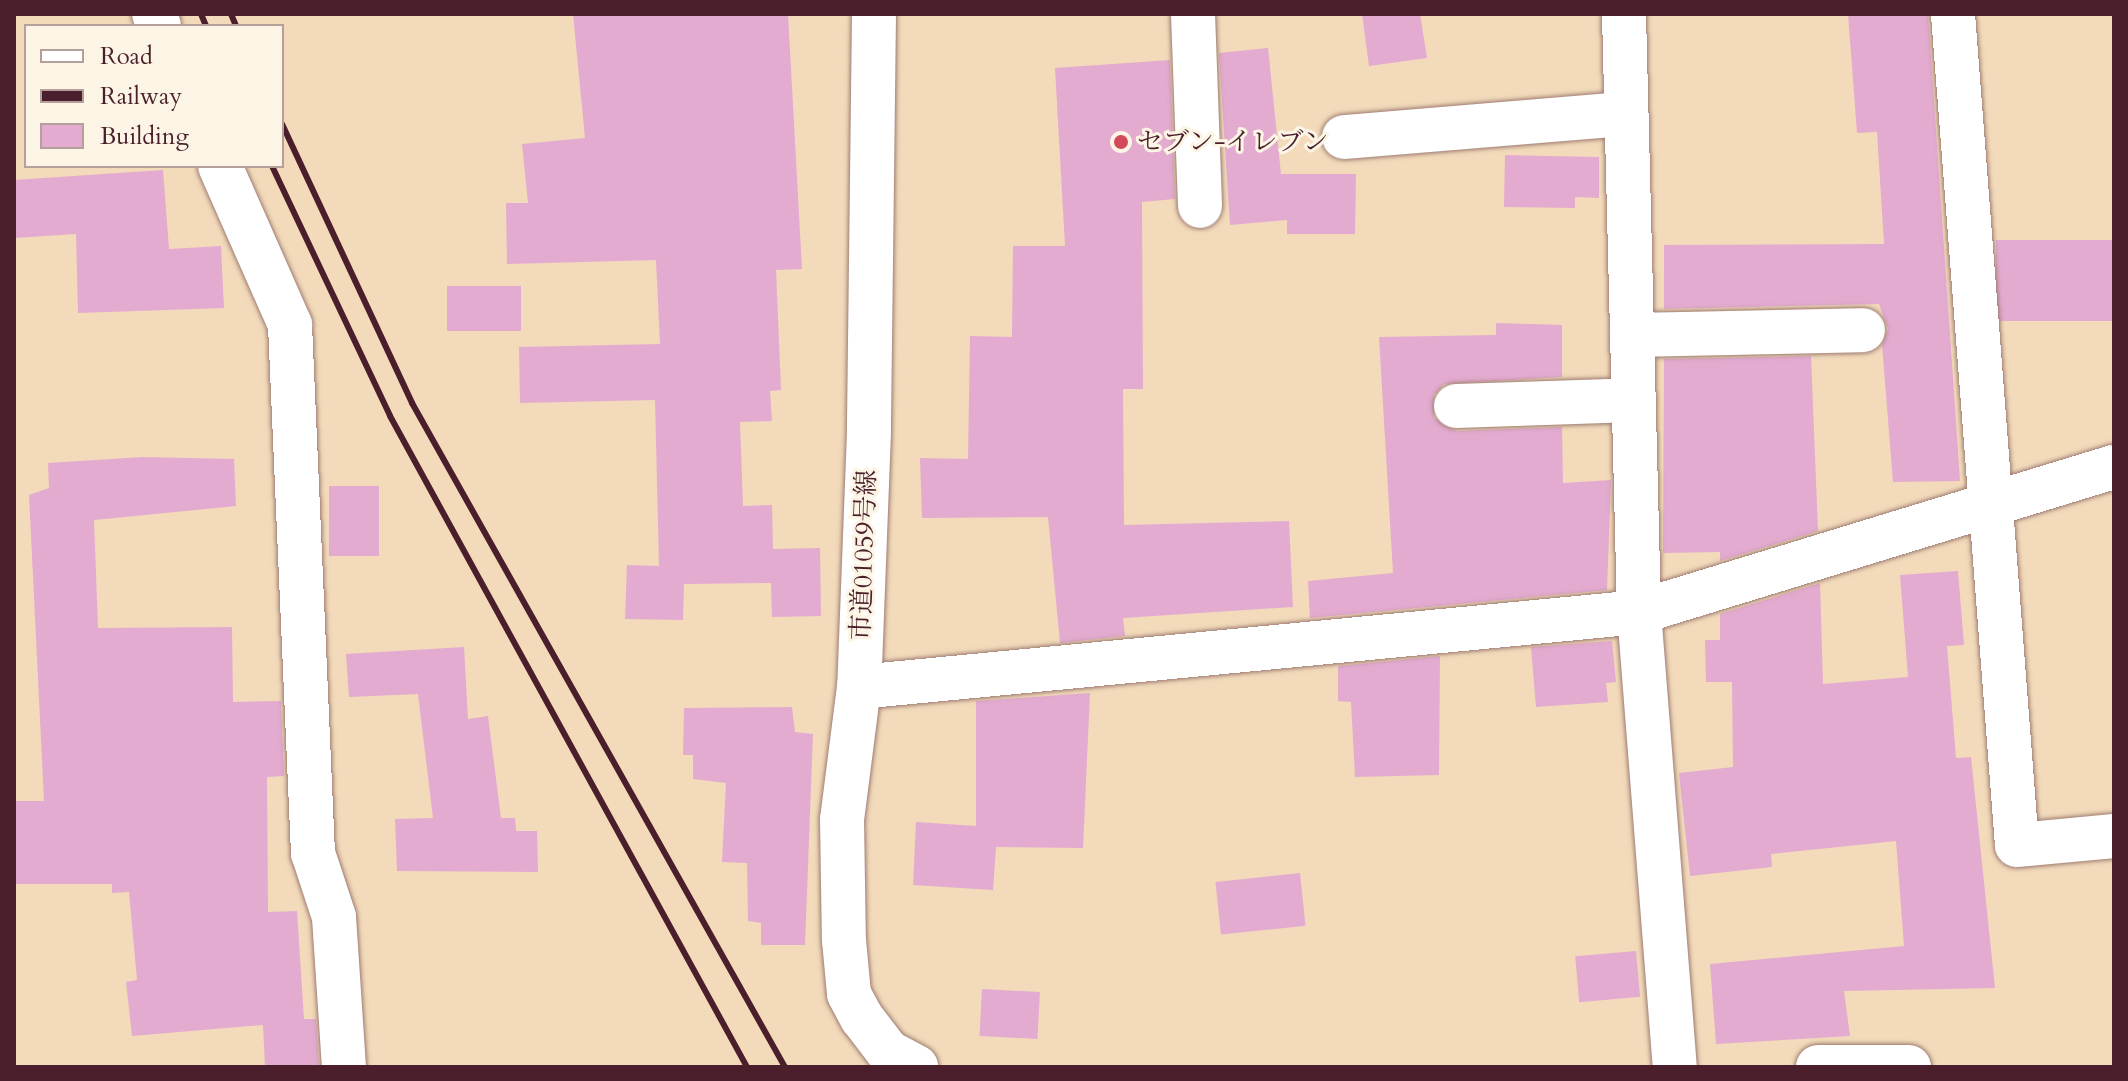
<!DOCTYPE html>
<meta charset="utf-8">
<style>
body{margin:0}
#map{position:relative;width:2128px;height:1081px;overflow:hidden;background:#f2daba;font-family:Cardo,"Noto Serif JP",serif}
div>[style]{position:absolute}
.building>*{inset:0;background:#e3abd0;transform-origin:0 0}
.roads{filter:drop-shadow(0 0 2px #9e7c72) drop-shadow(0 0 2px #9e7c72)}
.minor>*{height:44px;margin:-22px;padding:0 22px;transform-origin:22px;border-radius:22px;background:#fff}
.rail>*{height:6px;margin:-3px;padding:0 3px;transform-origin:3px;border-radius:3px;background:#4a1f2b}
.dots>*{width:22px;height:22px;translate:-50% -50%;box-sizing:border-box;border:4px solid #fcf5e5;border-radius:50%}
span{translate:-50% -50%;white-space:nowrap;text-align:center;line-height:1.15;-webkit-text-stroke:6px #fcf5e5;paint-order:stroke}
.poi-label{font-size:26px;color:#4a1f2b}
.left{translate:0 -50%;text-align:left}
.street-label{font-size:26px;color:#4a1f2b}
.frame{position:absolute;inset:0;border:16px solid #4a1f2b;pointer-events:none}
.legend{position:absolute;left:24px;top:24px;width:260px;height:144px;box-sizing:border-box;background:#fcf5e5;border:2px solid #b59f9b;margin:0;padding:10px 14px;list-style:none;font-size:24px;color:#4a1f2b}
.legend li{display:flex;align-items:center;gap:16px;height:40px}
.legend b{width:40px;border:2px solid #b59f9b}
</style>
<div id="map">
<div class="building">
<i style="clip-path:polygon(573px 14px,788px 14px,802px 269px,776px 270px,781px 390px,770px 391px,772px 421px,740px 422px,743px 506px,772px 505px,773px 549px,820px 548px,821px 616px,772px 617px,771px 583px,684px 584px,683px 620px,625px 619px,627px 565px,659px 566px,655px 400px,520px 403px,519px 347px,660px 344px,656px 260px,507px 264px,506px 203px,528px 203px,522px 144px,585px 138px)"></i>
<i style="clip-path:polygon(1362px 14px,1420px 14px,1427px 58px,1369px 66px)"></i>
<i style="clip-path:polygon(1848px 14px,1928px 14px,1960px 481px,1893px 482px,1882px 345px,1888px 329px,1879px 304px,1664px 309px,1664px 245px,1884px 244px,1877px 132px,1857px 133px)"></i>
<i style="clip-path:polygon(1268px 48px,1281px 174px,1356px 174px,1355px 234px,1287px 234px,1287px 220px,1230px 225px,1219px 53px)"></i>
<i style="clip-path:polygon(1170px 60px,1175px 199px,1142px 202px,1143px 389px,1123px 389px,1124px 525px,1289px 521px,1293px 607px,1123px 618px,1125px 636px,1060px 643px,1048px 517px,922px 518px,920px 458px,968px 459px,970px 336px,1012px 337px,1013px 246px,1065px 246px,1055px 68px)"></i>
<i style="clip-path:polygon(1505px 155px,1599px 157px,1599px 198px,1575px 197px,1575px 208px,1504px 207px)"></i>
<i style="clip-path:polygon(163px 170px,169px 249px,221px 246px,224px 308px,78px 313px,76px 234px,14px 238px,14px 180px)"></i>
<i style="left:2114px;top:240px;width:81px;height:118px;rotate:90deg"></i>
<i style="left:447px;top:286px;width:74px;height:45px"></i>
<i style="clip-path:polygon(1496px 323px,1562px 325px,1562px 377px,1444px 384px,1434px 395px,1434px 418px,1457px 431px,1562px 427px,1563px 483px,1611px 480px,1607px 590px,1310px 618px,1308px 581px,1393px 573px,1379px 337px,1496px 335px)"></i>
<i style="clip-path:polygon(1811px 356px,1818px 531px,1720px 561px,1720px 552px,1663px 553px,1664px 359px)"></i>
<i style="clip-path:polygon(143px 457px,234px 459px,236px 506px,94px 520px,98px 628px,232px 627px,233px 702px,281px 701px,284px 776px,267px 777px,268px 912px,297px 911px,304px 1019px,316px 1019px,319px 1067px,265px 1067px,263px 1025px,132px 1036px,126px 982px,137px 980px,129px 892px,112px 893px,112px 884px,14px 884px,14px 801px,44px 801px,29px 495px,49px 488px,48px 463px)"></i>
<i style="left:329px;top:486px;width:50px;height:70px"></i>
<i style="clip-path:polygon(1958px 571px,1964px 645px,1947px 646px,1956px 758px,1971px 757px,1995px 988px,1844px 991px,1850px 1036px,1716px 1044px,1710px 964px,1904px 946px,1896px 841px,1771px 854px,1772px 867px,1690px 876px,1679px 773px,1733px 767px,1732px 682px,1706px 682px,1705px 640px,1720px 640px,1720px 614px,1820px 583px,1823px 684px,1908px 677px,1900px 575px)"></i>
<i style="clip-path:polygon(1612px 641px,1616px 682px,1606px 683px,1608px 702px,1536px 707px,1531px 647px)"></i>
<i style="clip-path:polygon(464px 647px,468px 719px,488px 716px,501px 818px,515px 818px,516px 831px,537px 831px,538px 872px,397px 871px,395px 819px,433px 818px,418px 694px,349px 697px,346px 654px)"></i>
<i style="clip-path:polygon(1440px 656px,1439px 775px,1355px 777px,1351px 702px,1338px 701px,1338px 666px)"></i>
<i style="clip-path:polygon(1090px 693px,1083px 848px,996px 847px,993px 890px,913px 885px,916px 822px,976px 826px,976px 701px)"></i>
<i style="clip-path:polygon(792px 707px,795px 732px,813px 734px,805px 945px,761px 945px,761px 923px,748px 921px,747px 863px,722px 862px,726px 783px,693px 779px,693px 755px,683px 755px,684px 708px)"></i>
<i style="left:1300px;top:873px;width:53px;height:85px;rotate:84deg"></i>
<i style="left:1636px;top:951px;width:46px;height:61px;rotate:85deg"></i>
<i style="left:982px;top:989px;width:58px;height:47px;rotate:3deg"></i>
</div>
<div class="roads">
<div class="minor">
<i style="left:154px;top:14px;width:13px;rotate:67deg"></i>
<i style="left:874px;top:14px;width:418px;rotate:90.7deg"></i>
<i style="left:869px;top:432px;width:255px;rotate:92.2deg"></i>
<i style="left:859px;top:687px;width:133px;rotate:97.3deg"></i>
<i style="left:842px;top:819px;width:121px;rotate:89.1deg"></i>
<i style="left:844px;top:940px;width:54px;rotate:84.7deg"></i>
<i style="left:849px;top:994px;width:27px;rotate:62deg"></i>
<i style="left:862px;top:1018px;width:43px;rotate:52.6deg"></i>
<i style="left:888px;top:1052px;width:32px;rotate:28deg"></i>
<i style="left:1193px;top:14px;width:192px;rotate:87.9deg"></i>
<i style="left:1624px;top:14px;width:598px;rotate:88.56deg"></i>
<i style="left:1639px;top:612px;width:456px;rotate:85.5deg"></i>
<i style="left:1953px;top:14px;width:833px;rotate:85.6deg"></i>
<i style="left:2017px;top:845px;width:97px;rotate:-5.3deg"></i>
<i style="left:1344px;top:137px;width:283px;rotate:-4.7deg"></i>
<i style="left:220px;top:166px;width:174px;rotate:66.2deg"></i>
<i style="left:290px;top:325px;width:529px;rotate:87.51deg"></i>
<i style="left:313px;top:853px;width:67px;rotate:71.8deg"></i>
<i style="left:334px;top:917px;width:150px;rotate:86.2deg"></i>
<i style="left:1632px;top:335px;width:231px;rotate:-1.2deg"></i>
<i style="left:1456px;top:406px;width:178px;rotate:-1.9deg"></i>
<i style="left:859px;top:687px;width:784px;rotate:-5.49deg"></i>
<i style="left:1639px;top:612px;width:497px;rotate:-17deg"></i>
<i style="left:1818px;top:1067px;width:91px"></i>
</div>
</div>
<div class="rail">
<i style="left:201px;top:14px;width:13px;rotate:67deg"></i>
<i style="left:231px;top:14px;width:13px;rotate:67deg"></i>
<i style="left:282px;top:124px;width:308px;rotate:65deg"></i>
<i style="left:412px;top:403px;width:762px;rotate:60.68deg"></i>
<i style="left:272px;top:166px;width:276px;rotate:64.7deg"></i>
<i style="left:390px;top:416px;width:742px;rotate:61.26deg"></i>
</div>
<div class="dots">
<i style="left:1121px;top:142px;background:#d1495b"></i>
</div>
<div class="poi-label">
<span class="left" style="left:1137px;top:142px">セブン-イレブン</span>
</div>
<div class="street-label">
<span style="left:864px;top:555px;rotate:-88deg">市道01059号線</span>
</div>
<div class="frame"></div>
<ul class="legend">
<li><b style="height:10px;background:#fff"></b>Road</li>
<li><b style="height:10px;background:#4a1f2b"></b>Railway</li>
<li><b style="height:22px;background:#e3abd0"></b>Building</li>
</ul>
</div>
